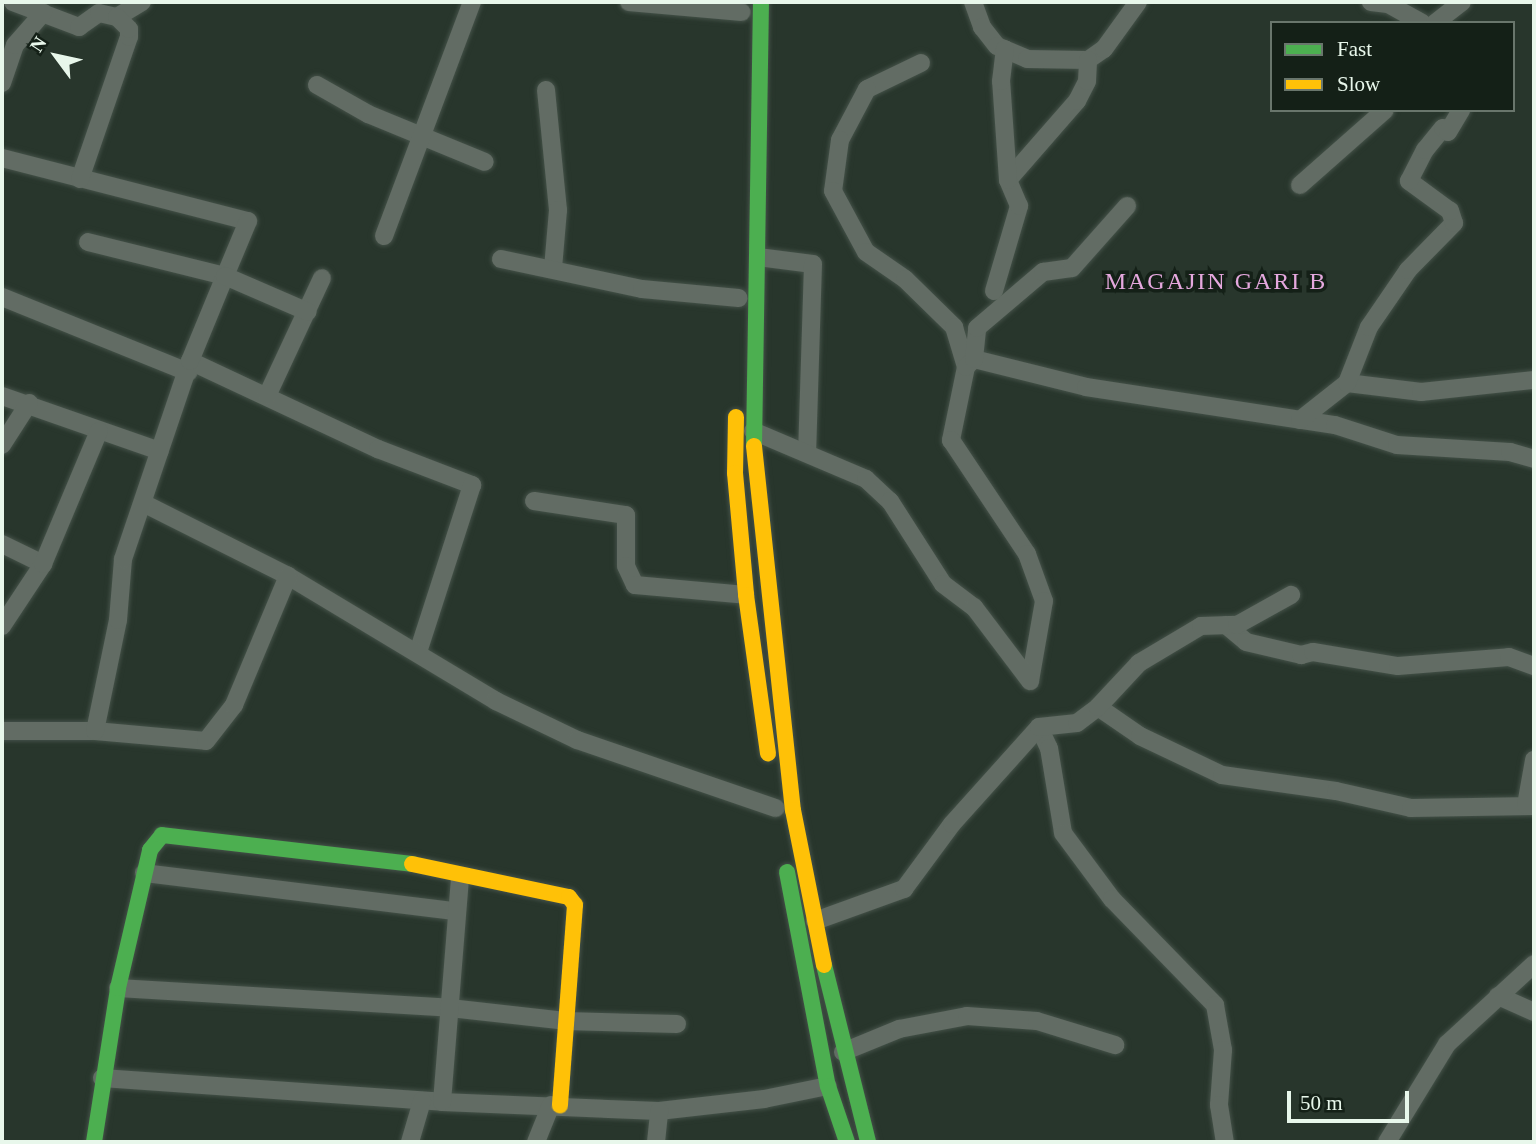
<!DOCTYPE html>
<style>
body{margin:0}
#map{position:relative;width:1536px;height:1144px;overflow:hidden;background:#28362c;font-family:Georgia,serif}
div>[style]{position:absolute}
.roads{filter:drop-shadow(0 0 2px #445148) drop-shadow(0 0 2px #445148)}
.street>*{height:18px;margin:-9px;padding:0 9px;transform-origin:9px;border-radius:9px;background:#626c64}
.fast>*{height:16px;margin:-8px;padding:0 8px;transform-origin:8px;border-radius:8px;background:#4caf50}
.slow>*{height:16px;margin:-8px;padding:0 8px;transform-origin:8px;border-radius:8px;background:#ffc107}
span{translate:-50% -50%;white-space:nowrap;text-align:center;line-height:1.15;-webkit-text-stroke:7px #142017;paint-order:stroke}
.neighbourhood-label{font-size:24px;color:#e5a8de;letter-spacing:2px}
.frame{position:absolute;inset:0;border:4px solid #e8f7eb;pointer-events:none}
.legend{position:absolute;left:1270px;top:21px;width:245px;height:91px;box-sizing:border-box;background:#142017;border:2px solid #69766c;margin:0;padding:9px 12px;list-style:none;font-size:21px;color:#e8f7eb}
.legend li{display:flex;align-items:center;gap:14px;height:35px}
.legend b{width:35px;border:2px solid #69766c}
.north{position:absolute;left:21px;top:21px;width:70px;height:70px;-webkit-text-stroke:5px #142017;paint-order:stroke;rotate:303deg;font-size:19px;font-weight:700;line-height:28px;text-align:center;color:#e8f7eb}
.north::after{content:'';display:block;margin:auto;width:24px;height:32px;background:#e8f7eb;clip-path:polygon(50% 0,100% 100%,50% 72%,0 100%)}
.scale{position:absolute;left:1287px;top:1091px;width:122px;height:32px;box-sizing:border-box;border:4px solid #e8f7eb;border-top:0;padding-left:9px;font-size:21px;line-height:24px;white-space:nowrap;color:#e8f7eb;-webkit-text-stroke:5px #142017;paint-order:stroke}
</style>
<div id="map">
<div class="roads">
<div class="street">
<i style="left:13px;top:2px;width:71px;rotate:20.7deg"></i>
<i style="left:79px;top:27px;width:24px;rotate:-35deg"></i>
<i style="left:99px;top:13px;width:18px;rotate:13deg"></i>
<i style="left:117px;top:17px;width:29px;rotate:-31deg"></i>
<i style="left:629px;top:2px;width:113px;rotate:5.1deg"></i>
<i style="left:973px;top:2px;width:27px;rotate:70deg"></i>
<i style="left:982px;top:27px;width:24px;rotate:52deg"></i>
<i style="left:997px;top:46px;width:33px;rotate:23deg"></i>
<i style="left:1027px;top:59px;width:61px;rotate:0.9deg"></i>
<i style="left:1088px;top:60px;width:19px;rotate:-35deg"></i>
<i style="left:1104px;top:49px;width:58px;rotate:-54.1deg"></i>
<i style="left:1371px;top:2px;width:17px;rotate:7deg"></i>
<i style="left:1388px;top:4px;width:39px;rotate:29deg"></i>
<i style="left:1435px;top:23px;width:34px;rotate:-38deg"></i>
<i style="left:921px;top:63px;width:60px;rotate:154.3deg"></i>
<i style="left:867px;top:89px;width:58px;rotate:117.9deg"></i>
<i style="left:840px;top:140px;width:51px;rotate:97.8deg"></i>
<i style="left:833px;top:191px;width:69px;rotate:61.6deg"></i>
<i style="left:866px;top:252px;width:47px;rotate:34.7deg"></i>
<i style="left:905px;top:279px;width:69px;rotate:44.4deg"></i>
<i style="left:954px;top:327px;width:42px;rotate:73.3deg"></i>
<i style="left:966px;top:367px;width:75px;rotate:101.6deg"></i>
<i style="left:951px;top:440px;width:137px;rotate:56.3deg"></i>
<i style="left:1027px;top:554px;width:50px;rotate:70.1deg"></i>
<i style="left:1044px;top:601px;width:81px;rotate:99.9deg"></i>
<i style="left:2px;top:83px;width:40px;rotate:-71.1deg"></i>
<i style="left:15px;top:45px;width:43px;rotate:-48.8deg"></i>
<i style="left:317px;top:85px;width:59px;rotate:29.6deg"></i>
<i style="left:368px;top:114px;width:126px;rotate:22.3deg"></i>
<i style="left:546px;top:90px;width:121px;rotate:84.3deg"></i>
<i style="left:558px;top:210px;width:58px;rotate:94.9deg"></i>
<i style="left:2px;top:158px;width:254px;rotate:14.4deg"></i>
<i style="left:248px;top:221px;width:60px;rotate:112.7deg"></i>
<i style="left:225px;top:276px;width:141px;rotate:-166.1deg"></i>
<i style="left:80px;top:179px;width:150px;rotate:-71deg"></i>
<i style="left:129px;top:37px;width:8px;rotate:-90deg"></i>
<i style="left:129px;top:29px;width:17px;rotate:-135deg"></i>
<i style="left:1008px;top:180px;width:105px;rotate:-48.9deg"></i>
<i style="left:1077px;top:101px;width:22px;rotate:-63deg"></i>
<i style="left:1087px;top:81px;width:21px;rotate:-87deg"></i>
<i style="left:1300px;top:185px;width:113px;rotate:-41.4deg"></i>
<i style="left:384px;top:236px;width:250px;rotate:-69.4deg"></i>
<i style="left:758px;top:257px;width:55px;rotate:7.3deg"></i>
<i style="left:813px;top:264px;width:189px;rotate:91.8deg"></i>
<i style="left:501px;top:259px;width:144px;rotate:12deg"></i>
<i style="left:642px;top:289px;width:97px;rotate:5.3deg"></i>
<i style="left:994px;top:291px;width:89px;rotate:-73.6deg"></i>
<i style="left:1019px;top:206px;width:28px;rotate:-113deg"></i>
<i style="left:1008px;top:180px;width:99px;rotate:-94deg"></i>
<i style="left:1001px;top:81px;width:32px;rotate:-83deg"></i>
<i style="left:2px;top:297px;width:201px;rotate:22deg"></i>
<i style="left:974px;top:359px;width:115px;rotate:14deg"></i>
<i style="left:1086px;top:387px;width:252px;rotate:8.7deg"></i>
<i style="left:1335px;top:425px;width:65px;rotate:17.9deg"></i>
<i style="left:1397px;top:445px;width:113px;rotate:3.5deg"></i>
<i style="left:1510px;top:452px;width:25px;rotate:16deg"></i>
<i style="left:190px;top:361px;width:208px;rotate:25.1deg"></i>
<i style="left:378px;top:449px;width:101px;rotate:21deg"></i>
<i style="left:472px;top:485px;width:176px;rotate:107.9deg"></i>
<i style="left:966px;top:367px;width:11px;rotate:-45deg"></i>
<i style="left:974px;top:359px;width:31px;rotate:-84deg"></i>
<i style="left:977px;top:328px;width:87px;rotate:-40.3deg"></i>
<i style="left:1043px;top:272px;width:29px;rotate:-8deg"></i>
<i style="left:1072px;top:268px;width:83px;rotate:-48.4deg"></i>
<i style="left:1347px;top:383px;width:75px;rotate:6.9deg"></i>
<i style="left:1421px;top:392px;width:114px;rotate:-6.1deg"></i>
<i style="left:2px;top:396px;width:167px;rotate:19.2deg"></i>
<i style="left:267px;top:396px;width:130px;rotate:-65deg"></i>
<i style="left:1300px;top:420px;width:60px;rotate:-38.2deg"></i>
<i style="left:1347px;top:383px;width:60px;rotate:-68.6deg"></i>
<i style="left:1369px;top:327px;width:69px;rotate:-55.6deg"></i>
<i style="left:1408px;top:270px;width:66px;rotate:-45.6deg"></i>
<i style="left:1454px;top:223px;width:13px;rotate:-108deg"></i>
<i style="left:1450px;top:211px;width:51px;rotate:-143.8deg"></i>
<i style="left:1409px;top:181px;width:35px;rotate:-63deg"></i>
<i style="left:1425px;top:150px;width:28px;rotate:-51deg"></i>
<i style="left:1443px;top:128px;width:6px;rotate:39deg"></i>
<i style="left:1448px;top:132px;width:26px;rotate:-59deg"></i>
<i style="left:753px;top:431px;width:123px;rotate:23deg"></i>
<i style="left:866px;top:479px;width:33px;rotate:43deg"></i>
<i style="left:890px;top:501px;width:98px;rotate:57.4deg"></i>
<i style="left:943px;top:584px;width:39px;rotate:37deg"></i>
<i style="left:974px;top:607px;width:93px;rotate:52.9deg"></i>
<i style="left:2px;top:445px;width:50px;rotate:-57.3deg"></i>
<i style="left:534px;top:501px;width:93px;rotate:8.7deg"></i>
<i style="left:626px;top:515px;width:51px;rotate:90deg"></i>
<i style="left:626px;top:566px;width:21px;rotate:65deg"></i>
<i style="left:635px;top:585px;width:111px;rotate:5.1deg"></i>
<i style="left:143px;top:503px;width:162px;rotate:26.7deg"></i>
<i style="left:288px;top:576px;width:243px;rotate:31deg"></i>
<i style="left:496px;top:701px;width:90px;rotate:25.7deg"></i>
<i style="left:577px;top:740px;width:210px;rotate:18.9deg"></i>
<i style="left:2px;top:544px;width:46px;rotate:26deg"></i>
<i style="left:1226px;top:625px;width:26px;rotate:40deg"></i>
<i style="left:1246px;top:642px;width:57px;rotate:13.3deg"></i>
<i style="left:1301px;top:655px;width:12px;rotate:-14deg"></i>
<i style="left:1313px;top:652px;width:86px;rotate:9.4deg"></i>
<i style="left:1398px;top:666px;width:111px;rotate:-4.6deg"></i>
<i style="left:1509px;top:657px;width:27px;rotate:20deg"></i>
<i style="left:2px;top:626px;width:74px;rotate:-56.5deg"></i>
<i style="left:43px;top:564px;width:144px;rotate:-67.2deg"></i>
<i style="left:1098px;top:707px;width:51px;rotate:34.6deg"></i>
<i style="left:1140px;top:736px;width:91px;rotate:25.4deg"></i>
<i style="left:1222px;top:775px;width:115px;rotate:8deg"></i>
<i style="left:1336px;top:791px;width:77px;rotate:12.8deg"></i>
<i style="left:1411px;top:808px;width:123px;rotate:-0.9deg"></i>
<i style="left:1039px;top:727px;width:23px;rotate:65deg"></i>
<i style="left:1049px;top:748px;width:86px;rotate:80.6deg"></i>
<i style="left:1063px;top:833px;width:82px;rotate:53.4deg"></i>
<i style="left:1112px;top:899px;width:148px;rotate:45.8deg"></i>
<i style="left:1215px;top:1005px;width:46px;rotate:79.9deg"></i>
<i style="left:1223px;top:1050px;width:55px;rotate:94.2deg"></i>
<i style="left:1219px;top:1105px;width:37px;rotate:81deg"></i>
<i style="left:2px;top:731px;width:93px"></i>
<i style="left:95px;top:731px;width:111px;rotate:5.1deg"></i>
<i style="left:206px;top:741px;width:46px;rotate:-52.1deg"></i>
<i style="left:234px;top:705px;width:140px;rotate:-67.3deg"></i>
<i style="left:95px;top:731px;width:113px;rotate:-78.3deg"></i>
<i style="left:118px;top:620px;width:61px;rotate:-85.3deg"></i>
<i style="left:123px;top:559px;width:209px;rotate:-71.3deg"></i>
<i style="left:190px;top:361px;width:92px;rotate:-67.6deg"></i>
<i style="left:225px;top:276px;width:90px;rotate:23.4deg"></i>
<i style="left:1526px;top:805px;width:46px;rotate:-79.9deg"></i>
<i style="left:144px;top:873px;width:312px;rotate:7deg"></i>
<i style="left:815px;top:921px;width:95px;rotate:-19.8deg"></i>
<i style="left:904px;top:889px;width:81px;rotate:-53.6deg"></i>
<i style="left:952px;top:824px;width:130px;rotate:-48.1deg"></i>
<i style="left:1039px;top:727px;width:38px;rotate:-6deg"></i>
<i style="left:1077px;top:723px;width:26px;rotate:-37deg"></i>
<i style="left:1098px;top:707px;width:60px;rotate:-47deg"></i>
<i style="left:1139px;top:663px;width:72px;rotate:-30.8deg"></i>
<i style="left:1201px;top:626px;width:36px;rotate:-2deg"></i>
<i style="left:1237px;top:625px;width:62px;rotate:-29.1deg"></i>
<i style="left:118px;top:988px;width:333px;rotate:3.4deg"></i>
<i style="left:450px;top:1008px;width:116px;rotate:6.4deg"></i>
<i style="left:565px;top:1021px;width:112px;rotate:1.5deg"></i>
<i style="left:1498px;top:996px;width:39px;rotate:24deg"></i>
<i style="left:843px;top:1052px;width:61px;rotate:-22.3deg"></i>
<i style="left:899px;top:1029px;width:69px;rotate:-10.8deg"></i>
<i style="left:967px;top:1016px;width:70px;rotate:4.1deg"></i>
<i style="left:1037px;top:1021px;width:82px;rotate:17.1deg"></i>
<i style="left:102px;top:1078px;width:341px;rotate:4deg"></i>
<i style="left:442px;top:1102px;width:217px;rotate:2.4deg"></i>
<i style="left:659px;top:1111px;width:106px;rotate:-6.5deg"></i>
<i style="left:764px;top:1099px;width:65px;rotate:-11.5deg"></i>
<i style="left:442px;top:1102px;width:227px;rotate:-85.4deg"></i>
<i style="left:410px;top:1142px;width:43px;rotate:-73.7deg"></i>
<i style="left:536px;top:1142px;width:40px;rotate:-68deg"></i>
<i style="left:656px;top:1142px;width:31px;rotate:-84deg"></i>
<i style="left:1387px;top:1142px;width:115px;rotate:-58.5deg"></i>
<i style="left:1447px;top:1044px;width:118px;rotate:-42.6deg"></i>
</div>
<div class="fast">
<i style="left:754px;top:446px;width:444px;rotate:-89.1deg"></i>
<i style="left:787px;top:872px;width:218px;rotate:79.2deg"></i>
<i style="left:828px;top:1086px;width:59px;rotate:71.3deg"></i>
<i style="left:824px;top:965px;width:182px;rotate:76deg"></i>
<i style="left:94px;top:1142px;width:156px;rotate:-81.1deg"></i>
<i style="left:118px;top:988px;width:142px;rotate:-76.9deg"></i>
<i style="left:150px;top:850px;width:19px;rotate:-51deg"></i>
<i style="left:162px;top:835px;width:252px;rotate:6.6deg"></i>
</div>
<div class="slow">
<i style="left:736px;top:417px;width:56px;rotate:91deg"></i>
<i style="left:735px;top:473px;width:122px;rotate:84.8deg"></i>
<i style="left:746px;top:595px;width:160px;rotate:82.1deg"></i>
<i style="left:754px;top:446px;width:366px;rotate:83.9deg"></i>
<i style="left:793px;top:810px;width:158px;rotate:78.7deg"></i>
<i style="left:412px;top:864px;width:160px;rotate:11.9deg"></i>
<i style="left:569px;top:897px;width:10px;rotate:53deg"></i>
<i style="left:575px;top:905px;width:201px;rotate:94.3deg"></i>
</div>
</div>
<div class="neighbourhood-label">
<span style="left:1216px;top:282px">MAGAJIN GARI B</span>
</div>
<div class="frame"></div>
<ul class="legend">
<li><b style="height:9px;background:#4caf50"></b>Fast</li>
<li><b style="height:9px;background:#ffc107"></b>Slow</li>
</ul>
<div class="north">N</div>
<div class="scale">50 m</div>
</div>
